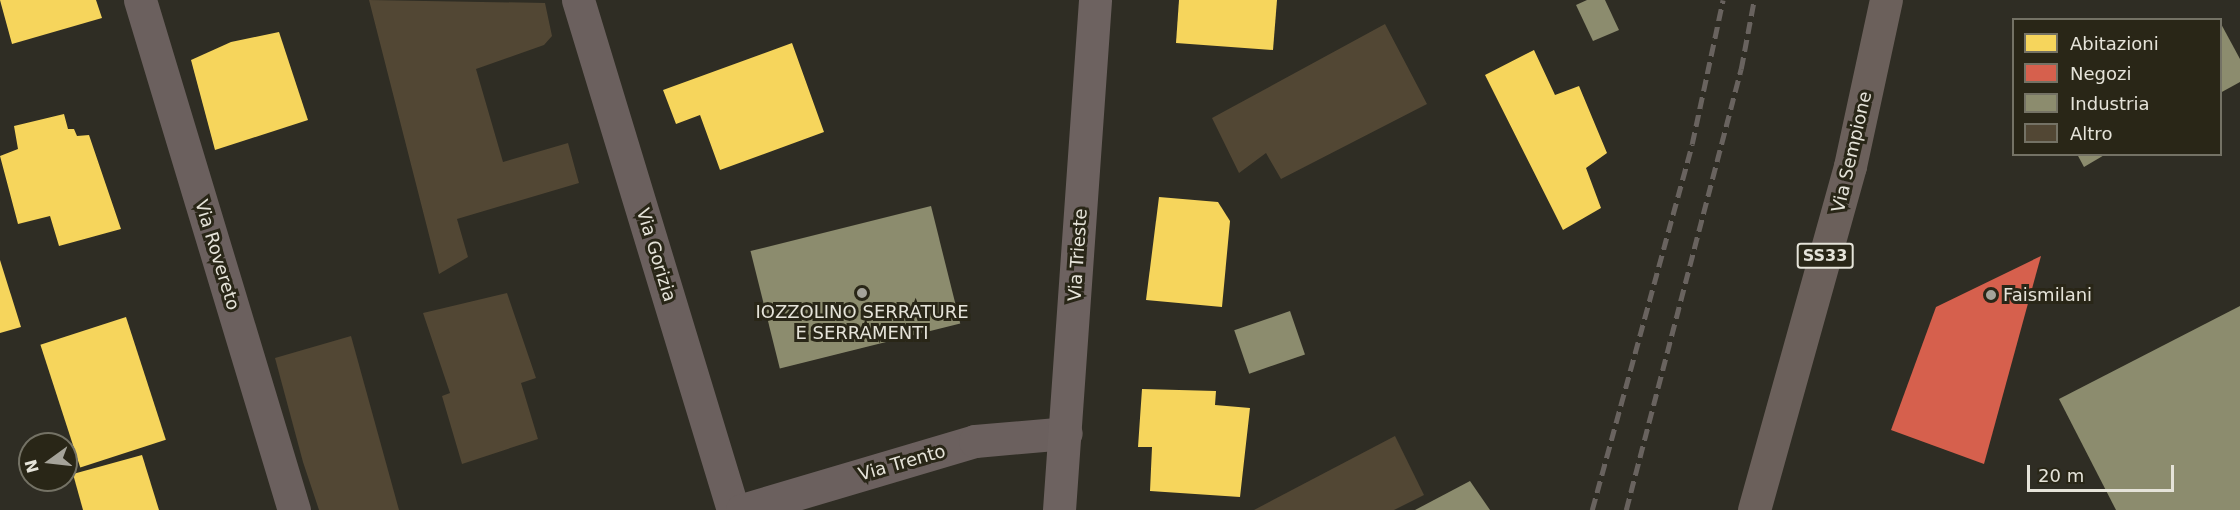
<!DOCTYPE html>
<style>
body{margin:0}
#map{position:relative;width:2240px;height:510px;overflow:hidden;background:#2f2d24;font-family:"DejaVu Sans",sans-serif}
div>[style]{position:absolute}
.homes>*{inset:0;background:#f6d55c;transform-origin:0 0}
.shops>*{inset:0;background:#d6604d}
.industry>*{inset:0;background:#8c8c6e;transform-origin:0 0}
.building>*{inset:0;background:#524734}
.street>*{height:33px;margin:-16.5px;padding:0 16.5px;transform-origin:16.5px;border-radius:16.5px;background:#6b605e}
.secondary>*{height:33px;margin:-16.5px;padding:0 16.5px;transform-origin:16.5px;border-radius:16.5px;background:#6d6260}
.primary>*{height:33px;margin:-16.5px;padding:0 16.5px;transform-origin:16.5px;border-radius:16.5px;background:#6b605b}
.rail>*{height:4.5px;margin-top:-2.25px;transform-origin:0;background:repeating-linear-gradient(90deg,#69635f 0 12px,transparent 0 18px)}
.dots>*{width:16px;height:16px;translate:-50% -50%;box-sizing:border-box;border:3px solid #292617;border-radius:50%}
span{translate:-50% -50%;white-space:nowrap;text-align:center;line-height:1.15;-webkit-text-stroke:6px #292617;paint-order:stroke}
.shield-label span{padding:2px 4px;background:#292617;border:2px solid;border-radius:4px;-webkit-text-stroke-width:0}
.shield-label{font-size:16px;color:#e5e3d9;font-weight:700}
.street-label{font-size:18px;color:#e5e3d9}
.poi-label{font-size:18px;color:#e5e3d9}
.left{translate:0 -50%;text-align:left}
.legend{position:absolute;left:2012px;top:18px;width:210px;height:138px;box-sizing:border-box;background:#292617;border:2px solid #747265;margin:0;padding:8px 10px;list-style:none;font-size:18px;color:#e5e3d9}
.legend li{display:flex;align-items:center;gap:12px;height:30px}
.legend b{width:30px;border:2px solid #747265}
.north{position:absolute;left:18px;top:432px;width:60px;height:60px;box-sizing:border-box;background:#292617;border:2px solid #747265;border-radius:50%;rotate:255deg;font-size:16px;font-weight:700;line-height:24px;text-align:center;color:#e5e3d9}
.north::after{content:'';display:block;margin:auto;width:21px;height:27px;background:#a5a39a;clip-path:polygon(50% 0,100% 100%,50% 72%,0 100%)}
.scale{position:absolute;left:2027px;top:465px;width:147px;height:27px;box-sizing:border-box;border:3px solid #e5e3d9;border-top:0;padding-left:8px;font-size:18px;line-height:21px;white-space:nowrap;color:#e5e3d9;-webkit-text-stroke:4px #292617;paint-order:stroke}
</style>
<div id="map">
<div class="homes">
<i style="clip-path:polygon(0 0,96px 0,102px 18px,12px 44px)"></i>
<i style="clip-path:polygon(1179px 0,1277px 0,1273px 50px,1176px 43px)"></i>
<i style="clip-path:polygon(279px 32px,308px 120px,215px 150px,191px 60px,231px 42px)"></i>
<i style="clip-path:polygon(792px 43px,824px 132px,720px 170px,700px 115px,676px 124px,663px 90px)"></i>
<i style="clip-path:polygon(1534px 50px,1555px 95px,1579px 86px,1607px 153px,1586px 168px,1601px 208px,1563px 230px,1485px 75px)"></i>
<i style="clip-path:polygon(64px 114px,68px 129px,74px 129px,77px 136px,89px 135px,121px 229px,59px 246px,50px 216px,18px 224px,0 156px,18px 149px,14px 126px)"></i>
<i style="clip-path:polygon(1159px 197px,1218px 202px,1230px 221px,1222px 307px,1146px 300px)"></i>
<i style="clip-path:polygon(0 260px,21px 327px,0 333px)"></i>
<i style="left:126px;top:317px;width:129px;height:90px;rotate:72deg"></i>
<i style="clip-path:polygon(1142px 389px,1216px 391px,1215px 405px,1250px 408px,1240px 497px,1150px 491px,1152px 447px,1138px 447px)"></i>
<i style="clip-path:polygon(142px 455px,159px 510px,83px 510px,73px 474px)"></i>
</div>
<div class="shops">
<i style="clip-path:polygon(2041px 256px,1984px 464px,1891px 430px,1936px 307px)"></i>
</div>
<div class="industry">
<i style="clip-path:polygon(1587px 0,1605px 0,1619px 30px,1593px 41px,1576px 5px)"></i>
<i style="clip-path:polygon(2220px 22px,2240px 59px,2240px 82px,2220px 93px)"></i>
<i style="clip-path:polygon(2077px 154px,2106px 154px,2084px 167px)"></i>
<i style="left:931px;top:206px;width:121px;height:186px;rotate:76deg"></i>
<i style="clip-path:polygon(2240px 306px,2240px 510px,2116px 510px,2059px 399px)"></i>
<i style="left:1290px;top:311px;width:46px;height:59px;rotate:71deg"></i>
<i style="clip-path:polygon(1470px 481px,1490px 510px,1415px 510px)"></i>
</div>
<div class="building">
<i style="clip-path:polygon(369px 0,545px 3px,552px 36px,544px 45px,476px 69px,503px 162px,568px 143px,579px 183px,457px 219px,468px 257px,439px 274px)"></i>
<i style="clip-path:polygon(1385px 24px,1427px 104px,1281px 179px,1266px 153px,1239px 173px,1212px 118px)"></i>
<i style="clip-path:polygon(507px 293px,536px 378px,521px 383px,538px 439px,462px 464px,442px 396px,450px 393px,423px 313px)"></i>
<i style="clip-path:polygon(351px 336px,399px 510px,319px 510px,303px 462px,275px 358px)"></i>
<i style="clip-path:polygon(1395px 436px,1424px 495px,1394px 510px,1254px 510px)"></i>
</div>
<div class="street">
<i style="left:140px;top:0;width:533px;rotate:73.2deg"></i>
<i style="left:578px;top:0;width:533px;rotate:73.09deg"></i>
<i style="left:742px;top:510px;width:243px;rotate:-16.5deg"></i>
<i style="left:975px;top:441px;width:91px;rotate:-5deg"></i>
</div>
<div class="secondary">
<i style="left:1059px;top:510px;width:511px;rotate:-85.96deg"></i>
</div>
<div class="primary">
<i style="left:1754px;top:510px;width:357px;rotate:-74.4deg"></i>
<i style="left:1850px;top:166px;width:170px;rotate:-77.8deg"></i>
</div>
<div class="rail">
<i style="left:1592px;top:510px;width:379px;rotate:-74.7deg"></i>
<i style="left:1692px;top:144px;width:147px;rotate:-77.9deg"></i>
<i style="left:1626px;top:510px;width:456px;rotate:-75.4deg"></i>
<i style="left:1741px;top:69px;width:70px;rotate:-79.3deg"></i>
</div>
<div class="dots">
<i style="left:862px;top:293px;background:#a5a39a"></i>
<i style="left:1991px;top:295px;background:#a5a39a"></i>
</div>
<div class="shield-label">
<span style="left:1825px;top:256px">SS33</span>
</div>
<div class="street-label">
<span style="left:1852px;top:152px;rotate:-77deg">Via Sempione</span>
<span style="left:217px;top:255px;rotate:73deg">Via Rovereto</span>
<span style="left:656px;top:255px;rotate:73deg">Via Gorizia</span>
<span style="left:1078px;top:255px;rotate:-86deg">Via Trieste</span>
<span style="left:902px;top:463px;rotate:-16deg">Via Trento</span>
</div>
<div class="poi-label">
<span class="left" style="left:2003px;top:295px">Faismilani</span>
<span style="left:862px;top:323px">IOZZOLINO SERRATURE<br>E SERRAMENTI</span>
</div>
<ul class="legend">
<li><b style="height:16px;background:#f6d55c"></b>Abitazioni</li>
<li><b style="height:16px;background:#d6604d"></b>Negozi</li>
<li><b style="height:16px;background:#8c8c6e"></b>Industria</li>
<li><b style="height:16px;background:#524734"></b>Altro</li>
</ul>
<div class="north">N</div>
<div class="scale">20 m</div>
</div>
